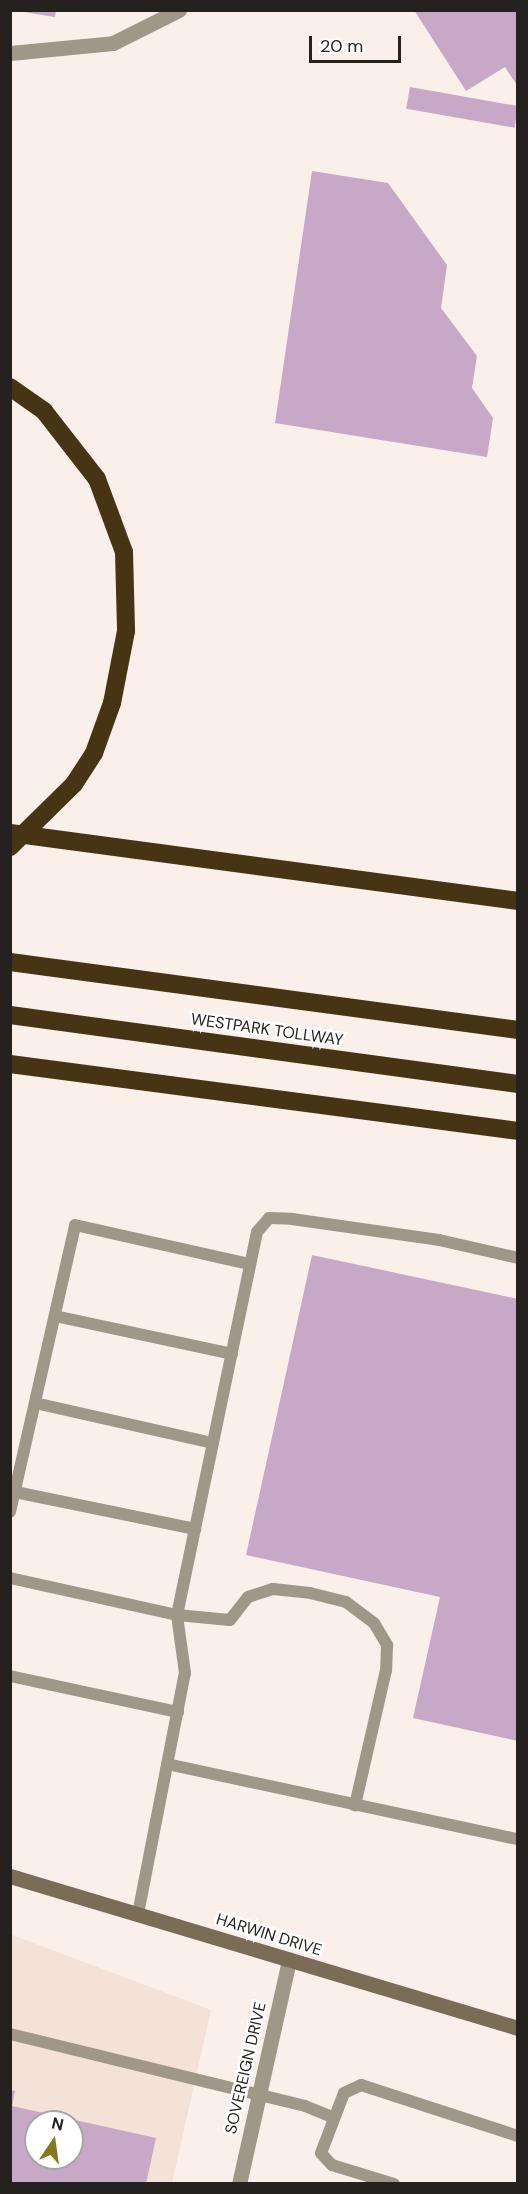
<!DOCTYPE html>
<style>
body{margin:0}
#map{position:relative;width:528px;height:2194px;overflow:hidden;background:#fbefea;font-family:"DM Sans",sans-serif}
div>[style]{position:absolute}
.built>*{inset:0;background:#f4e1d8}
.building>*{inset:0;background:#c7a9c7;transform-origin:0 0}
.service>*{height:12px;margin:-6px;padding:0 6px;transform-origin:6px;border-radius:6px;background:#a19788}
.minor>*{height:15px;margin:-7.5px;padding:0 7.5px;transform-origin:7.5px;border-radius:7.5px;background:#a19788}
.secondary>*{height:15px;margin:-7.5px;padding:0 7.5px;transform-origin:7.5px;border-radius:7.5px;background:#7a6c56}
.motorway>*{height:18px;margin:-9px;padding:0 9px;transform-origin:9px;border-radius:9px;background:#473414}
.motorway-bridge>*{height:18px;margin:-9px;padding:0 9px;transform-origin:9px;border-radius:9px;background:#473414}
span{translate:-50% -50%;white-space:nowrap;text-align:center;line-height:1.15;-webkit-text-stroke:5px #fff;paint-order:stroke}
.street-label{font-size:16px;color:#25211f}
.frame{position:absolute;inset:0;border:12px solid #25211f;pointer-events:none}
.north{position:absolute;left:24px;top:2110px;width:60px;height:60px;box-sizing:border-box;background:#fff;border:2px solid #a8a6a5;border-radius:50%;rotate:13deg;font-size:16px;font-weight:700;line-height:24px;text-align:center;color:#25211f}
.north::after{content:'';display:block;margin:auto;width:21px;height:27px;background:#87781d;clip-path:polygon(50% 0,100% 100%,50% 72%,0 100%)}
.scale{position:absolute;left:309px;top:36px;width:92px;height:27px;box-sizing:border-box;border:3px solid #25211f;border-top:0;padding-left:8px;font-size:18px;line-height:21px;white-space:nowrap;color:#25211f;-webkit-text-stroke:4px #fff;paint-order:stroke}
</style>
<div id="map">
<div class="built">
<i style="clip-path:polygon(evenodd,10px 1934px,211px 2010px,172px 2183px,11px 2183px,10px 1934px,36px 2122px,72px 2122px,72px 2158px,36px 2158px,36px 2122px)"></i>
</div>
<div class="building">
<i style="clip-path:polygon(11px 10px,56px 10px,55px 17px)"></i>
<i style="clip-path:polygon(414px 10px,518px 10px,518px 87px,505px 67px,466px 91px)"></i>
<i style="left:410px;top:87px;width:110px;height:22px;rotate:10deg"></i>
<i style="clip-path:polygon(312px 171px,388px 183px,447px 265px,441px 308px,477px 356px,472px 388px,493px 418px,487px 457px,275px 423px)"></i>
<i style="clip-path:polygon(312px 1255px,518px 1299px,518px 1741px,413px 1718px,440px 1597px,246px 1555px)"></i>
<i style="clip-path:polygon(evenodd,10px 2090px,15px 2091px,12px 2106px,156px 2138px,146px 2184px,10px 2184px,10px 2090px,36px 2122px,72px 2122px,72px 2158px,36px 2158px,36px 2122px)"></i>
</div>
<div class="service">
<i style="left:55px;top:1316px;width:181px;rotate:12.1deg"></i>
<i style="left:35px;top:1403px;width:182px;rotate:12.7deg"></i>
<i style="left:15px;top:1492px;width:184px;rotate:11.6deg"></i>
<i style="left:10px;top:1512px;width:294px;rotate:-77.2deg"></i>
<i style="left:75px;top:1225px;width:179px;rotate:12.6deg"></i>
<i style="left:10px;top:1578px;width:171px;rotate:12.5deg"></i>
<i style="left:177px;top:1615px;width:53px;rotate:5.4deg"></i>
<i style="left:230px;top:1620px;width:29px;rotate:-52deg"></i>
<i style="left:248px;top:1597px;width:26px;rotate:-18deg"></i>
<i style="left:273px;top:1589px;width:37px;rotate:6deg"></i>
<i style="left:310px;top:1593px;width:37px;rotate:14deg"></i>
<i style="left:346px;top:1602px;width:35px;rotate:37deg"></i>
<i style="left:374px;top:1623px;width:26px;rotate:59deg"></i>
<i style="left:387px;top:1645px;width:25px;rotate:92deg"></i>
<i style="left:386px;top:1670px;width:139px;rotate:102.9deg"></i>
<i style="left:10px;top:1676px;width:172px;rotate:12.1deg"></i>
<i style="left:167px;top:1764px;width:359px;rotate:12.1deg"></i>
<i style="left:138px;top:1914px;width:246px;rotate:-79deg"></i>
<i style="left:185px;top:1673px;width:59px;rotate:-97.9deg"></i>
<i style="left:177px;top:1615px;width:391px;rotate:-78.2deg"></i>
<i style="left:257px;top:1232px;width:18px;rotate:-49deg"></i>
<i style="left:269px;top:1218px;width:23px;rotate:2deg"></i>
<i style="left:292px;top:1219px;width:148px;rotate:8.1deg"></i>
<i style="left:439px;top:1240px;width:81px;rotate:12.8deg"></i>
<i style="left:10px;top:2034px;width:304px;rotate:13.7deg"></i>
<i style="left:305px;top:2106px;width:31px;rotate:22deg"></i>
<i style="left:394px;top:2184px;width:65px;rotate:-163deg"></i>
<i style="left:332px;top:2165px;width:16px;rotate:-133deg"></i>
<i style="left:321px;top:2153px;width:64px;rotate:-69deg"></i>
<i style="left:344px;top:2093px;width:19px;rotate:-25deg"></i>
<i style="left:361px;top:2085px;width:165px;rotate:18deg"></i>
</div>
<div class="minor">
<i style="left:10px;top:53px;width:103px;rotate:-5.5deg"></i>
<i style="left:113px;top:43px;width:74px;rotate:-26.6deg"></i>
<i style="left:239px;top:2184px;width:230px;rotate:-77.4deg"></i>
</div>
<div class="secondary">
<i style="left:10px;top:1876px;width:530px;rotate:16.66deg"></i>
</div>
<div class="motorway">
<i style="left:10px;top:387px;width:42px;rotate:35.2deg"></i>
<i style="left:44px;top:411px;width:86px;rotate:52.1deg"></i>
<i style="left:97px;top:479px;width:78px;rotate:69.7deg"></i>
<i style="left:124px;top:552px;width:79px;rotate:88.5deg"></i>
<i style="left:126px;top:631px;width:73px;rotate:101deg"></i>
<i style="left:112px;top:703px;width:53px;rotate:109.8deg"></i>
<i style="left:10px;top:833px;width:513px;rotate:7.62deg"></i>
<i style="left:10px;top:962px;width:513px;rotate:7.62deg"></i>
<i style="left:10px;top:1015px;width:513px;rotate:7.73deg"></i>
<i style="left:10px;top:1064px;width:512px;rotate:7.51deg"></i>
</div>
<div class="motorway-bridge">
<i style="left:10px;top:847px;width:90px;rotate:-44.5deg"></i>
<i style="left:74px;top:784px;width:37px;rotate:-57deg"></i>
</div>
<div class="street-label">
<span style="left:267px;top:1030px;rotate:8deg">WESTPARK TOLLWAY</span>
<span style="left:269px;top:1935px;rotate:17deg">HARWIN DRIVE</span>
<span style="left:246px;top:2068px;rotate:-77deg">SOVEREIGN DRIVE</span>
</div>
<div class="frame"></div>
<div class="north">N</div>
<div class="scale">20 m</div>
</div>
